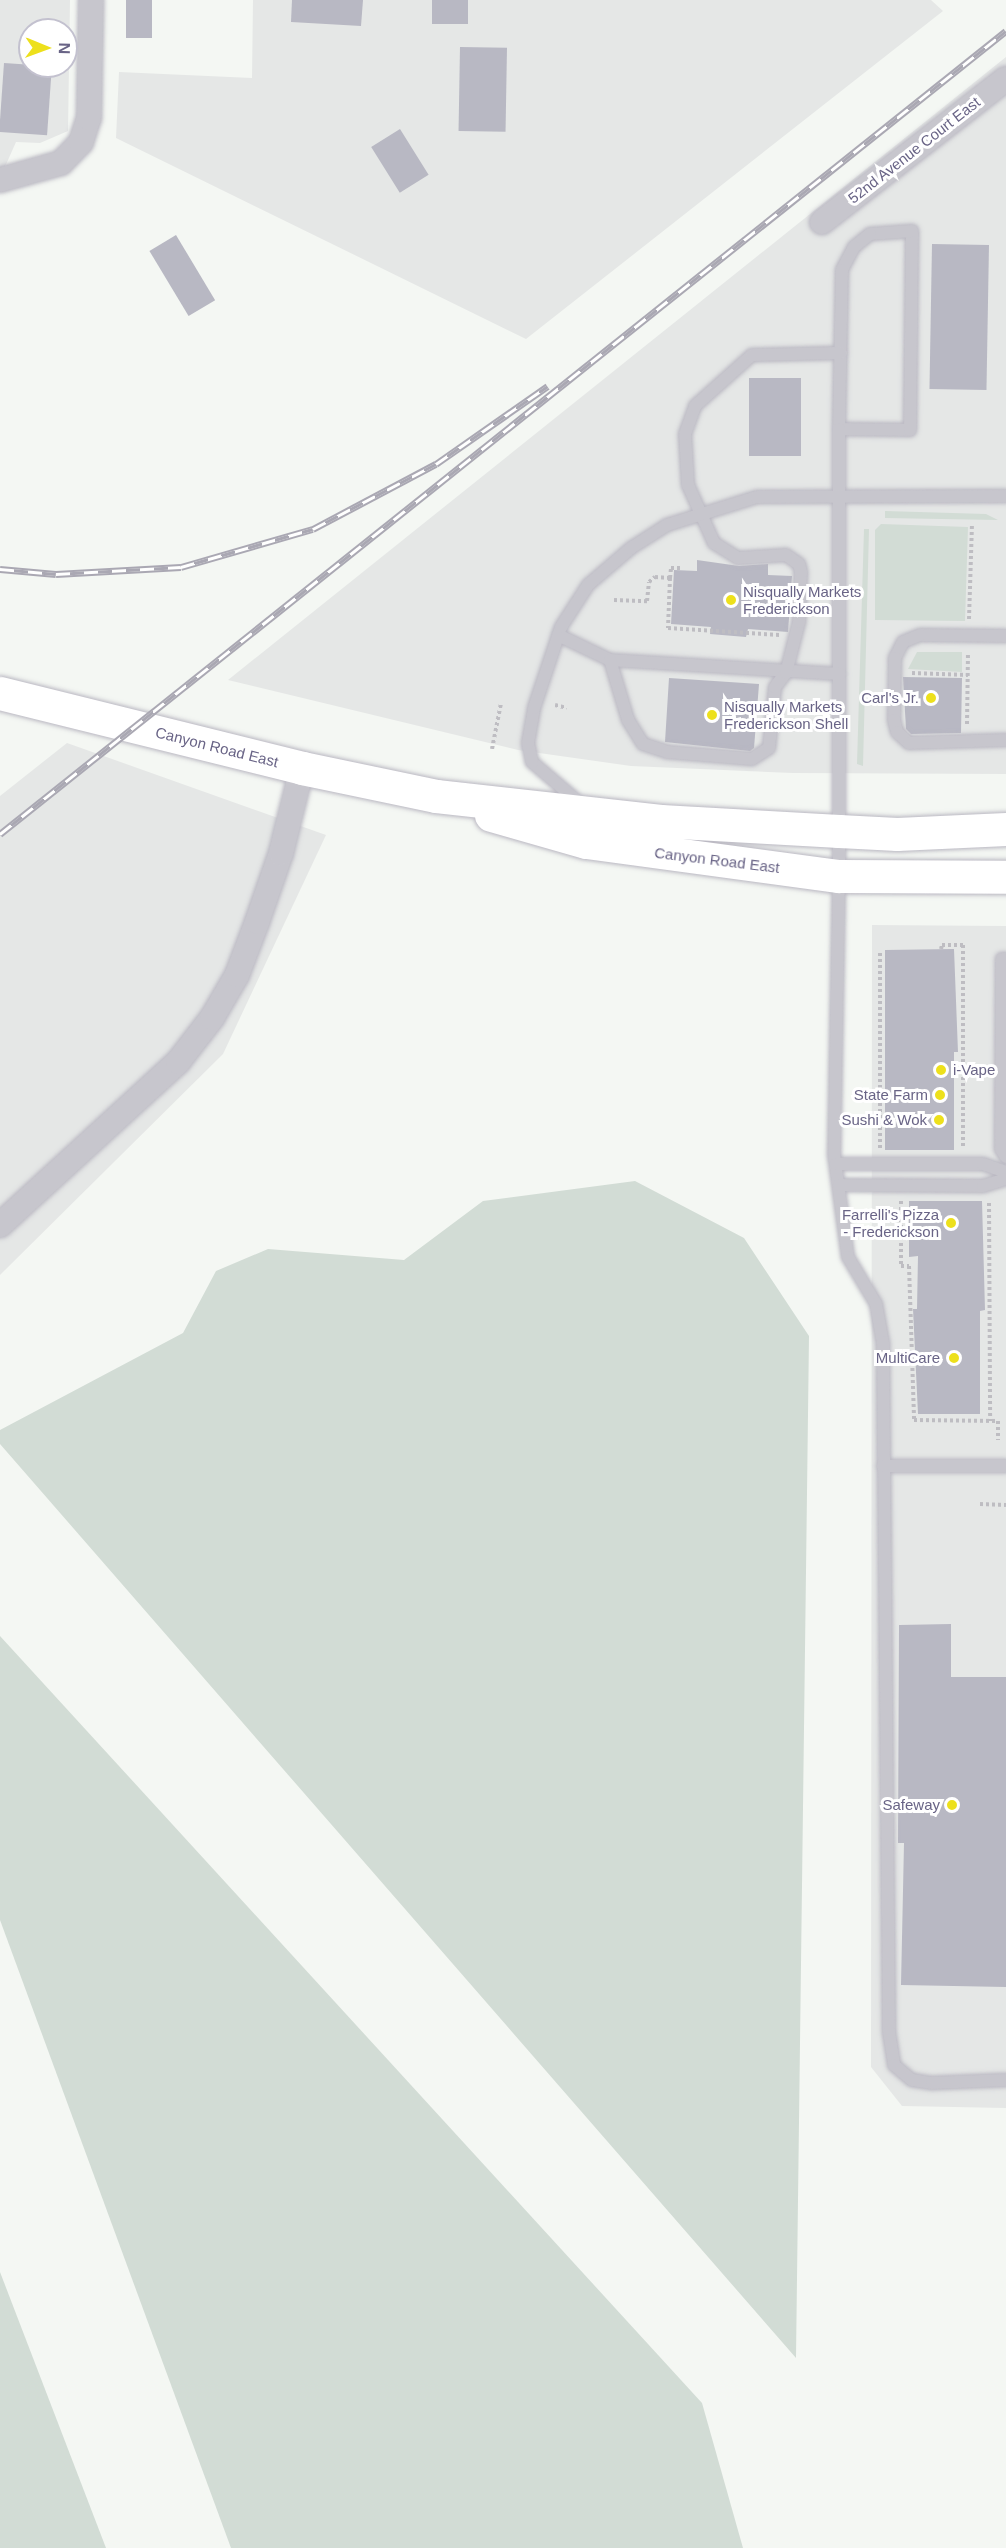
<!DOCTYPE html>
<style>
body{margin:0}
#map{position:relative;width:1006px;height:2548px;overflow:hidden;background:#f4f7f3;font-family:Arial,sans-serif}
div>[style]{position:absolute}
.built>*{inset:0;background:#e5e7e6}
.green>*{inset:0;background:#d2dcd5}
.building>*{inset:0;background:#b8b8c3;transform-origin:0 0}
.path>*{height:4px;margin-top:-2px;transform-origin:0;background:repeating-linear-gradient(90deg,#bebdc2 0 3px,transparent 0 6px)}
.roads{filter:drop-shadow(0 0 2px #bab8c2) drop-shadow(0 0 2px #bab8c2)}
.service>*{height:12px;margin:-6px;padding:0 6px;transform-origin:6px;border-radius:6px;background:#c7c6cd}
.minor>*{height:24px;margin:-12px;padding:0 12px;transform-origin:12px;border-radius:12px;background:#c7c6cd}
.secondary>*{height:33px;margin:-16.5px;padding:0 16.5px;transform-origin:16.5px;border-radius:16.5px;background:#fff}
.rail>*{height:7px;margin-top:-3.5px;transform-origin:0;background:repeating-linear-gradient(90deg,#fff 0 14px,#aaa8b3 0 28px);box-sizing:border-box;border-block:2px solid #aaa8b3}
.dots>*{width:16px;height:16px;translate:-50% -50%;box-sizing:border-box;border:3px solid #fff;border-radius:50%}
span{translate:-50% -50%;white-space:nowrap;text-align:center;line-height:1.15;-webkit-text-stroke:6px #fff;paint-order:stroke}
.street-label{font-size:15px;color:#696486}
.poi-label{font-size:15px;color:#696486}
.left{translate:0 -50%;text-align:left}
.right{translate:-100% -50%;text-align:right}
.north{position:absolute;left:18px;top:18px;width:60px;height:60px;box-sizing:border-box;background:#fff;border:2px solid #c3c1cf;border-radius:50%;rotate:91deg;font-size:16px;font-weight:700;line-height:24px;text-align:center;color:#696486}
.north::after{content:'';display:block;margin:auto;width:21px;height:27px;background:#ede01c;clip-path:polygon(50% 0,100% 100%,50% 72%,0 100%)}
</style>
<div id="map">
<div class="built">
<i style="clip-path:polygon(evenodd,0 0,70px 0,68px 131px,40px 143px,16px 142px,0 178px,0 0,30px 30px,66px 30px,66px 66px,30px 66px,30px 30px)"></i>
<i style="clip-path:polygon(253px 0,931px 0,943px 11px,526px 339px,116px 138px,119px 72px,252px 78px)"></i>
<i style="clip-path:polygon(1006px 57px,1006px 774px,793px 773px,631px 766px,518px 750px,228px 680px)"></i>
<i style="clip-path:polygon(67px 743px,326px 835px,223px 1054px,0 1275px,0 796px)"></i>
<i style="clip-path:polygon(872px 925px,1006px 926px,1006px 2108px,902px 2106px,871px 2067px)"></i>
</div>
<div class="green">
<i style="clip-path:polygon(885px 511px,986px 514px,998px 520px,885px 518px)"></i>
<i style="clip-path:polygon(881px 524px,968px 527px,965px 621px,875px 620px,875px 530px)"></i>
<i style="clip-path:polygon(864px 529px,869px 529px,863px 766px,857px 764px)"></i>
<i style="clip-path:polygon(917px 652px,962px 652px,962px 672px,908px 669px)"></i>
<i style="clip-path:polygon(635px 1181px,744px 1238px,809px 1336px,796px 2358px,0 1444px,0 1430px,183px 1333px,216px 1271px,268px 1249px,404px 1260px,483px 1201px)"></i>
<i style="clip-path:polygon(0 1636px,702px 2403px,743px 2548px,231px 2548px,0 1920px)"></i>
<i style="clip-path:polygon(0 2272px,106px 2548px,0 2548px)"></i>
</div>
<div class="building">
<i style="left:126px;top:0;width:26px;height:38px"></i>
<i style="clip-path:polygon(292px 0,363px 0,361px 26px,291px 22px)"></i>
<i style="left:432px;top:0;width:36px;height:24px"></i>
<i style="left:460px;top:47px;width:47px;height:84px;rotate:1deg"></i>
<i style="left:4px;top:63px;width:48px;height:69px;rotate:4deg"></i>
<i style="left:400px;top:129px;width:54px;height:34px;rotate:58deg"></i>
<i style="left:176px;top:235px;width:76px;height:31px;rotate:59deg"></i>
<i style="left:932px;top:244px;width:57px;height:145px;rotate:1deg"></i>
<i style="left:749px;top:378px;width:52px;height:78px"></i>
<i style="clip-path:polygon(697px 560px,739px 566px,768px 564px,768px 575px,792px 576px,788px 632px,748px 629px,746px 637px,710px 634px,711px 627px,671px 624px,674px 570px,697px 571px)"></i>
<i style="clip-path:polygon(903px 677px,962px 678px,961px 733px,911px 734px,906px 729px)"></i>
<i style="clip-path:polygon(669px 678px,759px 684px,754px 748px,750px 751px,665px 742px)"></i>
<i style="clip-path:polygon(954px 949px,958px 1052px,954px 1052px,954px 1150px,885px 1150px,885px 950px)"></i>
<i style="clip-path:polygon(909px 1201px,982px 1201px,985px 1310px,980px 1311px,980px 1414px,918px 1414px,913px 1309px,917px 1309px,918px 1256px,909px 1257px)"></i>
<i style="clip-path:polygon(951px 1624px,951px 1677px,1006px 1677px,1006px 1987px,901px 1985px,904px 1843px,898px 1843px,899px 1625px)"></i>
</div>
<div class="path">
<i style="left:670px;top:578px;width:10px;rotate:-84deg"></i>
<i style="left:671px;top:568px;width:9px"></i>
<i style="left:614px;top:600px;width:33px;rotate:2deg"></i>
<i style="left:647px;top:601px;width:19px;rotate:-84deg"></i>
<i style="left:649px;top:582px;width:8px;rotate:-40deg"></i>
<i style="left:655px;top:577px;width:15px;rotate:4deg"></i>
<i style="left:670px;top:578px;width:50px;rotate:92.3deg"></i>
<i style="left:668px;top:628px;width:112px;rotate:3.6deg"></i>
<i style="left:969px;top:619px;width:95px;rotate:-88.2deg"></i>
<i style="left:912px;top:673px;width:56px;rotate:2deg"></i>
<i style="left:555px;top:705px;width:12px;rotate:14deg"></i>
<i style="left:967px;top:724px;width:70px;rotate:-89.2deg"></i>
<i style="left:492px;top:749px;width:47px;rotate:-78.9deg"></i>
<i style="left:941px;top:949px;width:4px;rotate:-76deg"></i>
<i style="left:942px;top:945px;width:21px"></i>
<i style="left:963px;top:945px;width:203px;rotate:90deg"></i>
<i style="left:880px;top:1148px;width:196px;rotate:-90deg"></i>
<i style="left:901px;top:1201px;width:65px;rotate:90deg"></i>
<i style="left:901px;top:1266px;width:8px"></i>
<i style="left:909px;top:1266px;width:154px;rotate:88.1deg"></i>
<i style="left:914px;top:1420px;width:84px;rotate:0.7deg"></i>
<i style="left:998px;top:1421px;width:19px;rotate:90deg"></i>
<i style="left:989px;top:1203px;width:218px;rotate:89.7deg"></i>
<i style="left:980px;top:1504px;width:26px;rotate:2deg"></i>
</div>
<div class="roads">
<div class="service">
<i style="left:839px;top:429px;width:71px;rotate:0.8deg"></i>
<i style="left:910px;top:430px;width:199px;rotate:-89.4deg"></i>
<i style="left:912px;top:231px;width:42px;rotate:175.9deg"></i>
<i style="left:870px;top:234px;width:21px;rotate:141deg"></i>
<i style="left:854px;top:247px;width:26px;rotate:118deg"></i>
<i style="left:842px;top:270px;width:159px;rotate:91.1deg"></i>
<i style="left:839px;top:429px;width:447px;rotate:90deg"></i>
<i style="left:839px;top:876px;width:278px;rotate:91deg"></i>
<i style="left:834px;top:1154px;width:104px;rotate:82.3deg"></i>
<i style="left:848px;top:1257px;width:55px;rotate:59.2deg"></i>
<i style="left:876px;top:1304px;width:39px;rotate:80deg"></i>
<i style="left:883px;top:1342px;width:690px;rotate:89.5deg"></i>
<i style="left:889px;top:2032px;width:33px;rotate:81deg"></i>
<i style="left:894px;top:2065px;width:23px;rotate:40deg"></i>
<i style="left:912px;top:2080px;width:20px;rotate:9deg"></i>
<i style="left:932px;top:2083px;width:74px;rotate:-2.3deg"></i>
<i style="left:558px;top:635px;width:58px;rotate:25.7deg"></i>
<i style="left:610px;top:660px;width:230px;rotate:3.5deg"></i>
<i style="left:1006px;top:636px;width:86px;rotate:-179.3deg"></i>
<i style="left:920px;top:635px;width:18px;rotate:158deg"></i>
<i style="left:903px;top:642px;width:18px;rotate:117deg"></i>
<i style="left:895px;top:658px;width:62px;rotate:90.9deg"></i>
<i style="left:894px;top:720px;width:12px;rotate:76deg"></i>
<i style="left:897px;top:732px;width:16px;rotate:43deg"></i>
<i style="left:909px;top:743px;width:97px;rotate:-1.8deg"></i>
<i style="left:610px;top:660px;width:63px;rotate:73.3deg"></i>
<i style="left:628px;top:720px;width:28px;rotate:58deg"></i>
<i style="left:643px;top:744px;width:25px;rotate:18deg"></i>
<i style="left:667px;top:752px;width:85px;rotate:4.7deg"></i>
<i style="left:752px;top:759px;width:20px;rotate:-33deg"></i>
<i style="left:769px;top:748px;width:61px;rotate:-84.4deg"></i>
<i style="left:775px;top:687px;width:18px;rotate:-52deg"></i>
<i style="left:786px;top:673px;width:53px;rotate:-75.7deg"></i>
<i style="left:799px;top:622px;width:50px;rotate:-87.7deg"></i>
<i style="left:801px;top:572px;width:8px;rotate:-104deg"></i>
<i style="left:799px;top:564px;width:16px;rotate:-145deg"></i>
<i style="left:786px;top:555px;width:48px;rotate:176.4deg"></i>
<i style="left:738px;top:558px;width:28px;rotate:-148deg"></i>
<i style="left:714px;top:543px;width:64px;rotate:-114.1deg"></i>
<i style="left:688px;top:485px;width:51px;rotate:-93.4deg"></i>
<i style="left:685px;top:434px;width:30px;rotate:-70deg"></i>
<i style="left:695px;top:406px;width:76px;rotate:-41.8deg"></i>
<i style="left:752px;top:355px;width:89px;rotate:-1.3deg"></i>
<i style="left:581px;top:804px;width:65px;rotate:-139.4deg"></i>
<i style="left:532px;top:762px;width:19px;rotate:-102deg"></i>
<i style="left:528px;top:743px;width:36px;rotate:-80deg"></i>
<i style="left:534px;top:708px;width:85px;rotate:-71.6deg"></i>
<i style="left:561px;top:627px;width:50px;rotate:-57.3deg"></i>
<i style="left:588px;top:585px;width:57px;rotate:-40.7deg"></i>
<i style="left:631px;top:548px;width:43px;rotate:-32.6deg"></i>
<i style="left:667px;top:525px;width:94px;rotate:-17.3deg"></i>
<i style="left:757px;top:497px;width:249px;rotate:-0.2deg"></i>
<i style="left:1006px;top:959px;width:4px;rotate:180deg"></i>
<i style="left:1002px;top:959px;width:190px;rotate:90.3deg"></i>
<i style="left:1001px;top:1149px;width:9px;rotate:58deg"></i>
<i style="left:836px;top:1164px;width:147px"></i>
<i style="left:983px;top:1164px;width:24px;rotate:19deg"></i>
<i style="left:839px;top:1185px;width:144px;rotate:0.4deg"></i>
<i style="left:983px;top:1186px;width:24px;rotate:-17deg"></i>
<i style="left:883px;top:1466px;width:123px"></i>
</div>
<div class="minor">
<i style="left:0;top:180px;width:63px;rotate:-15.6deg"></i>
<i style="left:61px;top:163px;width:29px;rotate:-46deg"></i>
<i style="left:81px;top:142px;width:25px;rotate:-72deg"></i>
<i style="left:89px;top:118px;width:118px;rotate:-89deg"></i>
<i style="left:822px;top:222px;width:233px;rotate:-37.9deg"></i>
<i style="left:0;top:1225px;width:241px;rotate:-42.5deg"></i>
<i style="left:178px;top:1062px;width:56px;rotate:-52.3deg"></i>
<i style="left:212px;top:1018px;width:50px;rotate:-59.8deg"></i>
<i style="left:237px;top:975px;width:57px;rotate:-69.3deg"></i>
<i style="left:257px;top:922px;width:73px;rotate:-70.8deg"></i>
<i style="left:281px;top:853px;width:88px;rotate:-76.1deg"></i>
</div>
<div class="secondary">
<i style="left:0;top:693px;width:311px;rotate:13.9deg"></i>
<i style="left:302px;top:768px;width:137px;rotate:11.8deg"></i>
<i style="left:436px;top:796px;width:226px;rotate:6.3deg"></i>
<i style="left:661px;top:821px;width:178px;rotate:3.2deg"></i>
<i style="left:839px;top:831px;width:58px;rotate:3deg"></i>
<i style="left:897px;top:834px;width:109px;rotate:-2.6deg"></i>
<i style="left:491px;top:815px;width:99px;rotate:15.9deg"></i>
<i style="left:586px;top:842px;width:255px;rotate:7.7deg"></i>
<i style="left:839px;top:876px;width:167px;rotate:0.3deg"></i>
</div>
</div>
<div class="rail">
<i style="left:0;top:569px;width:56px;rotate:5.1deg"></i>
<i style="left:56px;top:574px;width:125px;rotate:-3.2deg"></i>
<i style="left:181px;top:567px;width:137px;rotate:-16.1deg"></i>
<i style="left:313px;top:529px;width:139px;rotate:-27.9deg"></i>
<i style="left:436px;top:464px;width:136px;rotate:-34.9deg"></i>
<i style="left:0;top:834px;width:1287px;rotate:-38.6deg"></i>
</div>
<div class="dots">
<i style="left:731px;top:600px;background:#ede01c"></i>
<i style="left:931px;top:698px;background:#ede01c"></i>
<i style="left:712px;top:715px;background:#ede01c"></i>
<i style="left:941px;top:1070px;background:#ede01c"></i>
<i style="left:940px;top:1095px;background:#ede01c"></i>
<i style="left:939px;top:1120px;background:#ede01c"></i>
<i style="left:951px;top:1223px;background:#ede01c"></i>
<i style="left:954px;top:1358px;background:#ede01c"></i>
<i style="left:952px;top:1805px;background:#ede01c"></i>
</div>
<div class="street-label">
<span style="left:914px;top:150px;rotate:-38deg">52nd Avenue Court East</span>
<span style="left:217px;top:747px;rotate:14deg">Canyon Road East</span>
<span style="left:717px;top:860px;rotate:7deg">Canyon Road East</span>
</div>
<div class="poi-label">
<span class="left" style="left:743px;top:600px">Nisqually Markets<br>Frederickson</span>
<span class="right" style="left:919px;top:698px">Carl's Jr.</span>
<span class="left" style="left:724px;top:715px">Nisqually Markets<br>Frederickson Shell</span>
<span class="left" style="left:953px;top:1070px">i-Vape</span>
<span class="right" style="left:928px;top:1095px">State Farm</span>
<span class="right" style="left:927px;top:1120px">Sushi &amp; Wok</span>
<span class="right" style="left:939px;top:1223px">Farrelli's Pizza<br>- Frederickson</span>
<span class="right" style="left:940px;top:1358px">MultiCare</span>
<span class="right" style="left:940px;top:1805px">Safeway</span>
</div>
<div class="north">N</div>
</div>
